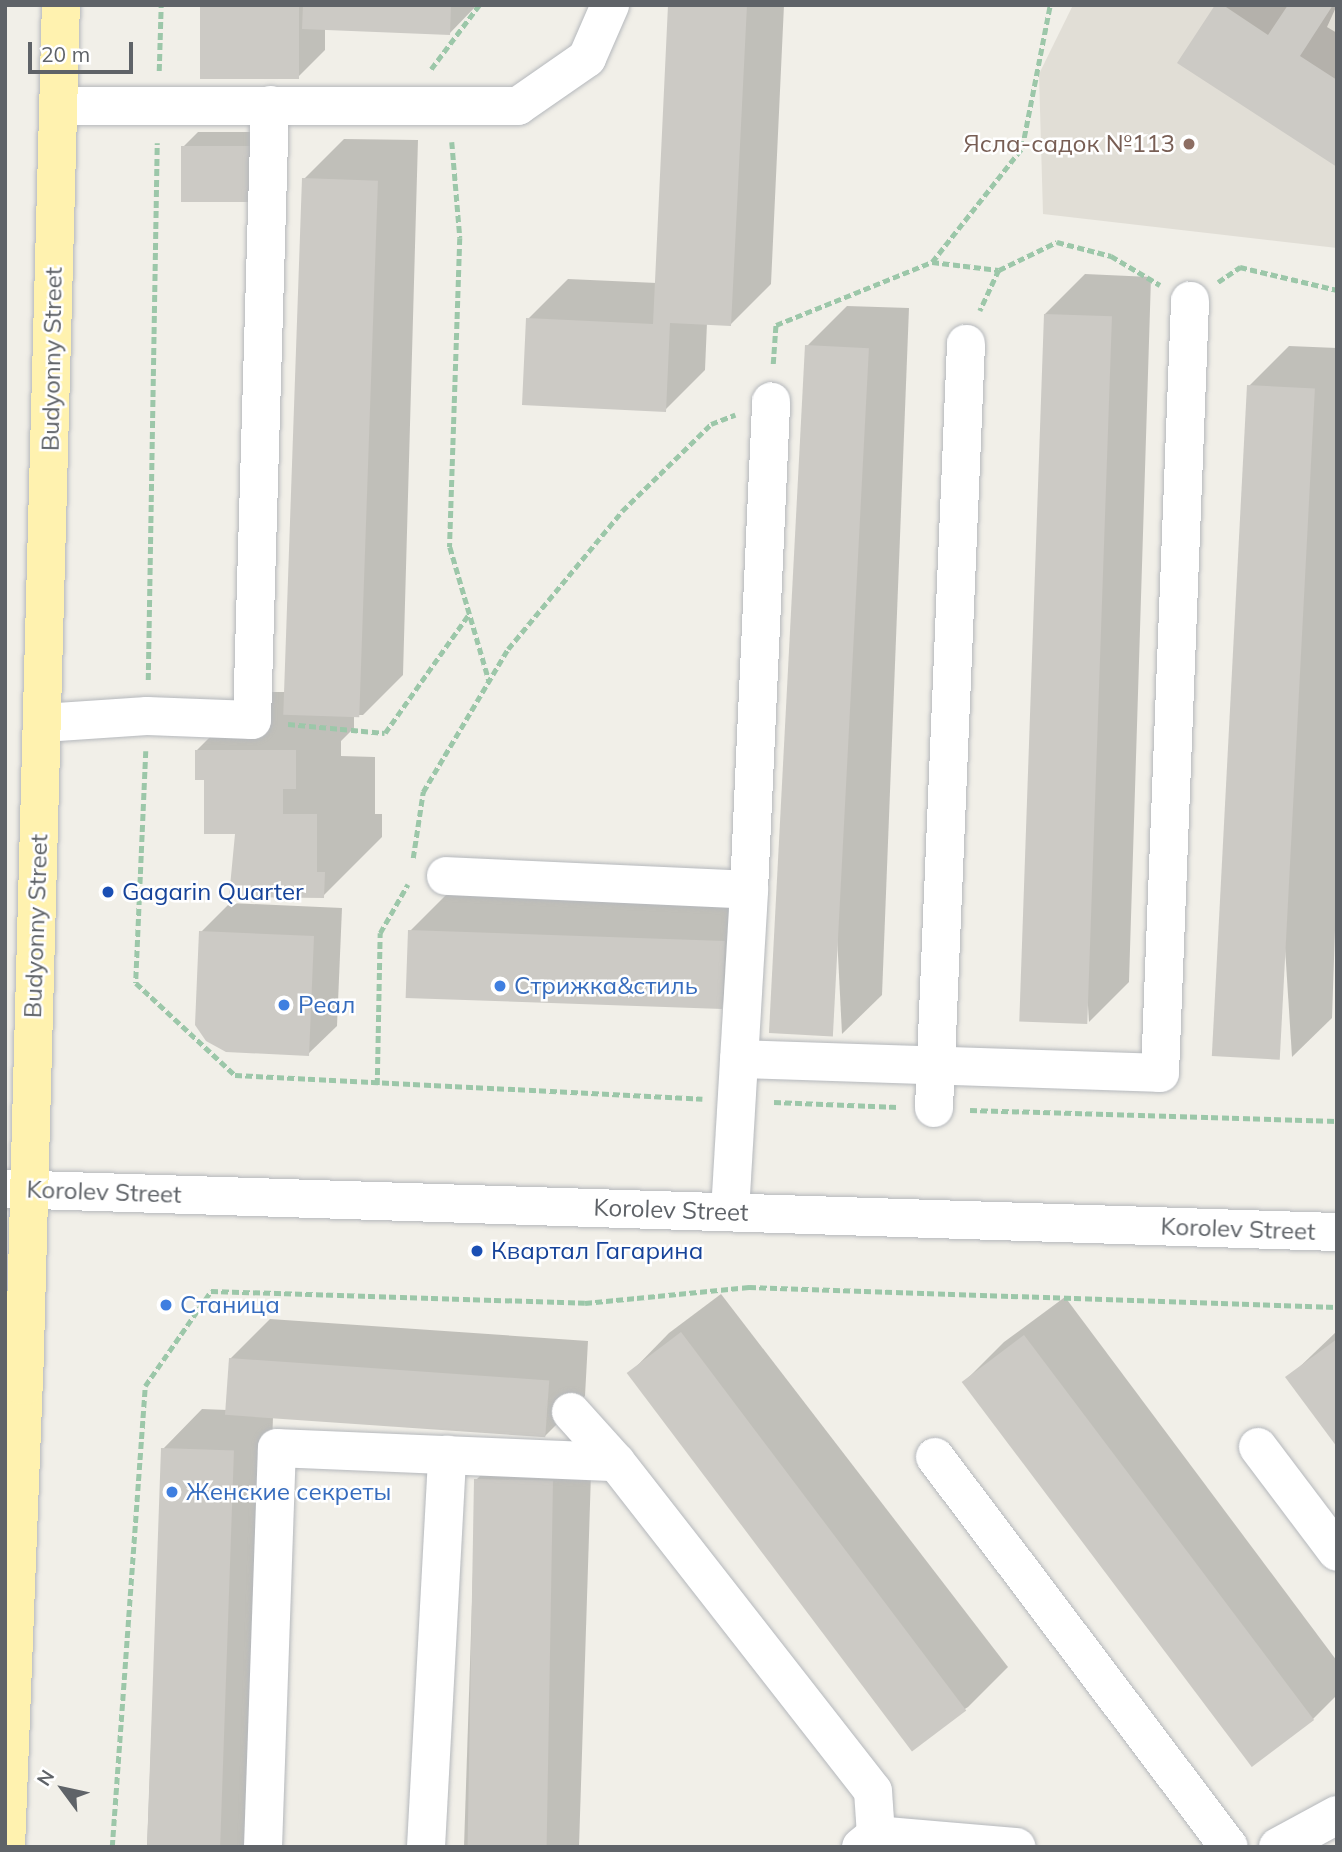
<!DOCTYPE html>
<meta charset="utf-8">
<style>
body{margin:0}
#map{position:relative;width:1342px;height:1852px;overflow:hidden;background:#f1efe8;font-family:Mulish,sans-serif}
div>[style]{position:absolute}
.education>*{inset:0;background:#e1ded6}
.shadow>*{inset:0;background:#0003}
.building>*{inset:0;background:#cccac5;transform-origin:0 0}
.path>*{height:4.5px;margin-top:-2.25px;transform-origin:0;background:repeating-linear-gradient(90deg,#9cc7a9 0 7px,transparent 0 10.5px)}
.roads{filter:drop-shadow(0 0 2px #b5b8bc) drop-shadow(0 0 2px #b5b8bc)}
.minor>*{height:38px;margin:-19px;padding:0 19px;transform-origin:19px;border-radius:19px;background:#fff}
.major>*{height:38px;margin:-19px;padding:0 19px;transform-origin:19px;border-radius:19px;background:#fff2af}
.dots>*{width:19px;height:19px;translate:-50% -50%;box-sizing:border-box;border:4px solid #fff;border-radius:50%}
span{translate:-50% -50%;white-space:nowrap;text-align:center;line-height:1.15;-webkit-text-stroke:5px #fff;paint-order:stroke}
.education-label{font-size:24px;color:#785e54}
.right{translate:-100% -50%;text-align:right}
.street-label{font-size:24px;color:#5f6368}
.transit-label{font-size:24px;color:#164399}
.left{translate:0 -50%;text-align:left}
.shop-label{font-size:24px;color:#366cbe}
.frame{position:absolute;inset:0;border:7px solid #5f6368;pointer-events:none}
.north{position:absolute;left:28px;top:1754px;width:70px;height:70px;-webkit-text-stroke:5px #fff;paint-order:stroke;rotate:303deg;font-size:19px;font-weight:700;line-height:28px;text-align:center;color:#5f6368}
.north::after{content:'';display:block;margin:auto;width:24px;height:32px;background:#5f6368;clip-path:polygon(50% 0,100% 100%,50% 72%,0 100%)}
.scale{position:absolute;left:28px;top:42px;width:105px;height:32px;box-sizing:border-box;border:4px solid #5f6368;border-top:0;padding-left:9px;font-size:21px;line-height:24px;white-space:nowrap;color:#5f6368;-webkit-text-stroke:5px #fff;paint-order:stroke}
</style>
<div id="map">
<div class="education">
<i style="clip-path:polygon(1073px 5px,1337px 5px,1337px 248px,1043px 214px,1039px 74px)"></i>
</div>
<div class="shadow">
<i style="clip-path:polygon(202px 5px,477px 5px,450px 33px,325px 28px,325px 50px,296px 79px)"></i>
<i style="clip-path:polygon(670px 5px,784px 5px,771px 284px,731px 324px,707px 323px,705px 370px,665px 410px,528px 319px,568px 279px,657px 283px)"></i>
<i style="clip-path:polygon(1217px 5px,1337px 5px,1327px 27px,1337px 33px,1337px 165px)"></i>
<i style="clip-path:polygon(198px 132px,267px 132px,265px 185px,183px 147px)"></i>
<i style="clip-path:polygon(344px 139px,418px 140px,403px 675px,363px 715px,354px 715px,354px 728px,341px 741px,341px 756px,375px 757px,375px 814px,382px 814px,382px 837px,323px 896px,237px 832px,206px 778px,196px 751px,255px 692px,290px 692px,304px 179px)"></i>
<i style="clip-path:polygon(1085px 274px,1151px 277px,1129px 982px,1089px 1022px,1045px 314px)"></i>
<i style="clip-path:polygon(847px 306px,909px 308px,882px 995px,842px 1034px,807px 346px)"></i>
<i style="clip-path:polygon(1289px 346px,1337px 348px,1337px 873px,1332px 1018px,1292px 1057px,1249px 386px)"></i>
<i style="clip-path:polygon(450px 891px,765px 901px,722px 1006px,410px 931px)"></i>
<i style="clip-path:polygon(230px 903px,342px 908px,337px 1026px,308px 1054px,201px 932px)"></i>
<i style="clip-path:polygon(721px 1294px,1008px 1667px,968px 1707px,914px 1741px,630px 1373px,669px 1333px)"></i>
<i style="clip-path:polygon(1065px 1297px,1337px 1661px,1337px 1695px,1312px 1720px,964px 1382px,1004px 1342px)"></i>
<i style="clip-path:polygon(270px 1319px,588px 1341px,585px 1396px,545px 1436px,273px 1417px,258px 1847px,147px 1847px,163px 1449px,202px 1409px,227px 1410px,230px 1359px)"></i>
<i style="clip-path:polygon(1337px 1331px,1337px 1444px,1288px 1378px)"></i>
<i style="clip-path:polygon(516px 1440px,592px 1442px,579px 1847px,464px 1847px,476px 1480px)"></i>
</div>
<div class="building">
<i style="left:200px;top:5px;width:99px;height:74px"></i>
<i style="clip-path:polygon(303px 5px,451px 5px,450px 35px,302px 29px)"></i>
<i style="clip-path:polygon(668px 5px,747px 5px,731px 326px,670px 323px,666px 412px,522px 405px,526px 318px,653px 324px)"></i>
<i style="clip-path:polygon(1215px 5px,1223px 5px,1268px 35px,1288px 5px,1333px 5px,1300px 56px,1337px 80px,1337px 167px,1177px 63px)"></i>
<i style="left:181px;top:146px;width:72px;height:56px"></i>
<i style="left:302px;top:178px;width:76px;height:537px;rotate:2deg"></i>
<i style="left:1044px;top:314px;width:68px;height:708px;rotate:2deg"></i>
<i style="left:805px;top:345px;width:64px;height:689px;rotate:3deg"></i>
<i style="left:1247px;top:385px;width:68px;height:672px;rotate:3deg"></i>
<i style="clip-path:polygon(195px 750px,296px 750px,296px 789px,283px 789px,283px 814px,317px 814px,317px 872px,325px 872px,324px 898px,229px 897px,235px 834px,204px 834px,204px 780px,195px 780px)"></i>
<i style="left:408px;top:930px;width:317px;height:68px;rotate:2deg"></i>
<i style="clip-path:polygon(199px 931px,314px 936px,309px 1056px,226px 1052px,206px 1041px,195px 1025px)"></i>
<i style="left:681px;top:1332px;width:474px;height:68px;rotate:53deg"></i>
<i style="left:1024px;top:1335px;width:482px;height:78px;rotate:53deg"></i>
<i style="clip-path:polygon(1337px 1339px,1337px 1447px,1285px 1377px)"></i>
<i style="left:229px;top:1358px;width:321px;height:57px;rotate:4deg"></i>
<i style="left:161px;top:1448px;width:73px;height:399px;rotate:2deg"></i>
<i style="left:474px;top:1479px;width:79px;height:368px;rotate:1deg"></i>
</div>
<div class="path">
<i style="left:431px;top:69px;width:80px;rotate:-53.1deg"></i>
<i style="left:159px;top:71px;width:66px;rotate:-88.3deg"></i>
<i style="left:452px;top:142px;width:96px;rotate:85.2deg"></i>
<i style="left:460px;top:238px;width:309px;rotate:91.9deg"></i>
<i style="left:450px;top:547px;width:139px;rotate:73.7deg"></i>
<i style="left:932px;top:262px;width:145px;rotate:-51.7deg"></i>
<i style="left:1022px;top:148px;width:146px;rotate:-78.9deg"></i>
<i style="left:999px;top:270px;width:64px;rotate:-25.8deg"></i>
<i style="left:1057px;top:242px;width:56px;rotate:14.5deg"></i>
<i style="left:1111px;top:256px;width:57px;rotate:30.6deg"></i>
<i style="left:1218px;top:282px;width:27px;rotate:-34deg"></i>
<i style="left:1240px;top:267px;width:100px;rotate:13.3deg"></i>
<i style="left:773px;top:364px;width:39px;rotate:-86deg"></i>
<i style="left:776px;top:325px;width:168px;rotate:-22deg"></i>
<i style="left:932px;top:262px;width:67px;rotate:6.8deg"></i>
<i style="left:999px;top:270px;width:45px;rotate:114.9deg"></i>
<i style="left:148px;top:680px;width:537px;rotate:-89.04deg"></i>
<i style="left:288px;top:724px;width:97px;rotate:5.3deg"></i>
<i style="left:385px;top:733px;width:146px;rotate:-54.8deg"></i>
<i style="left:146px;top:751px;width:232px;rotate:92.5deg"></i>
<i style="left:136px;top:983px;width:135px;rotate:42.9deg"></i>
<i style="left:235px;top:1075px;width:468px;rotate:2.9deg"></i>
<i style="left:413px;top:858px;width:67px;rotate:-81.4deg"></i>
<i style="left:423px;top:792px;width:166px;rotate:-59.3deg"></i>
<i style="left:508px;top:649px;width:179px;rotate:-50.4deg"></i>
<i style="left:622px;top:511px;width:124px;rotate:-44.3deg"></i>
<i style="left:711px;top:424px;width:26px;rotate:-21deg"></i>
<i style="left:377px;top:1085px;width:152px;rotate:-88.9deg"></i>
<i style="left:380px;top:933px;width:56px;rotate:-60.3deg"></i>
<i style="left:774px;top:1102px;width:124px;rotate:2.3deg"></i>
<i style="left:970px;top:1110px;width:367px;rotate:1.7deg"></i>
<i style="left:112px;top:1847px;width:462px;rotate:-85.9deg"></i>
<i style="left:145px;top:1386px;width:116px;rotate:-55.2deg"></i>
<i style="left:211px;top:1291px;width:374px;rotate:1.8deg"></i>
<i style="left:585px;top:1303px;width:165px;rotate:-5.6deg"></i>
<i style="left:749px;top:1287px;width:588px;rotate:1.95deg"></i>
</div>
<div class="roads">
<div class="minor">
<i style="left:58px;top:106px;width:460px"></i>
<i style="left:518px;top:106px;width:84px;rotate:-34.8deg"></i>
<i style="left:587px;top:58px;width:58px;rotate:-66.5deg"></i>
<i style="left:43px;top:723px;width:104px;rotate:-3.9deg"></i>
<i style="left:147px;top:716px;width:105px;rotate:2.2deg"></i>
<i style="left:252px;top:720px;width:615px;rotate:-88.32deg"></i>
<i style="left:446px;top:876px;width:303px;rotate:2.6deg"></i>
<i style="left:749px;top:890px;width:489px;rotate:-87.4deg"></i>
<i style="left:739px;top:1059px;width:421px;rotate:1.9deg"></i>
<i style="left:1160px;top:1073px;width:773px;rotate:-87.77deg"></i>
<i style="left:934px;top:1108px;width:765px;rotate:-87.6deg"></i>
<i style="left:5px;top:1189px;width:1333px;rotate:1.85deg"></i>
<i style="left:730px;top:1212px;width:323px;rotate:-86.6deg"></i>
<i style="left:571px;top:1412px;width:67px;rotate:48deg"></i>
<i style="left:616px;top:1462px;width:417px;rotate:52deg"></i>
<i style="left:873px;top:1791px;width:44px;rotate:86.1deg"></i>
<i style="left:1258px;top:1447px;width:131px;rotate:53deg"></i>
<i style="left:935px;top:1457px;width:488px;rotate:53deg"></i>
<i style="left:263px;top:1847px;width:399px;rotate:-88deg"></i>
<i style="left:277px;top:1448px;width:339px;rotate:2.4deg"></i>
<i style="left:426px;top:1847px;width:393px;rotate:-86.9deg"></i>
<i style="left:861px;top:1847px;width:19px;rotate:-39deg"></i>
<i style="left:876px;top:1835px;width:141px;rotate:4.9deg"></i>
<i style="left:1278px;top:1847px;width:67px;rotate:-28.5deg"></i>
</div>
<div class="major">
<i style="left:6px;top:1847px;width:461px;rotate:-87.8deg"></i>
<i style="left:24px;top:1386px;width:1381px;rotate:-88.47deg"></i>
</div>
</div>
<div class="dots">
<i style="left:1189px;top:144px;background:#8d6e63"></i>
<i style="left:108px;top:892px;background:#1a4fb4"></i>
<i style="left:500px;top:986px;background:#3f7fe0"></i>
<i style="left:284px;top:1005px;background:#3f7fe0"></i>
<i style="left:477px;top:1251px;background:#1a4fb4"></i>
<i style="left:166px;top:1305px;background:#3f7fe0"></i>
<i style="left:172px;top:1492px;background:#3f7fe0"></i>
</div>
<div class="education-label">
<span class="right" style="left:1175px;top:144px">Ясла-садок №113</span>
</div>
<div class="street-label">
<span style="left:52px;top:359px;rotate:-89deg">Budyonny Street</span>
<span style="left:36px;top:926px;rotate:-88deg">Budyonny Street</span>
<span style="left:104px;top:1192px;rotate:2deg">Korolev Street</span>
<span style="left:671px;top:1210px;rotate:2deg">Korolev Street</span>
<span style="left:1238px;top:1229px;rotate:2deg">Korolev Street</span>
</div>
<div class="transit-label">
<span class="left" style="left:122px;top:892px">Gagarin Quarter</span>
<span class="left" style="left:491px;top:1251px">Квартал Гагарина</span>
</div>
<div class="shop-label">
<span class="left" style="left:514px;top:986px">Стрижка&amp;стиль</span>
<span class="left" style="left:298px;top:1005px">Реал</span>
<span class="left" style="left:180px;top:1305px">Станица</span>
<span class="left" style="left:186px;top:1492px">Женские секреты</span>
</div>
<div class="frame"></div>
<div class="north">N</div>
<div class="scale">20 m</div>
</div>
